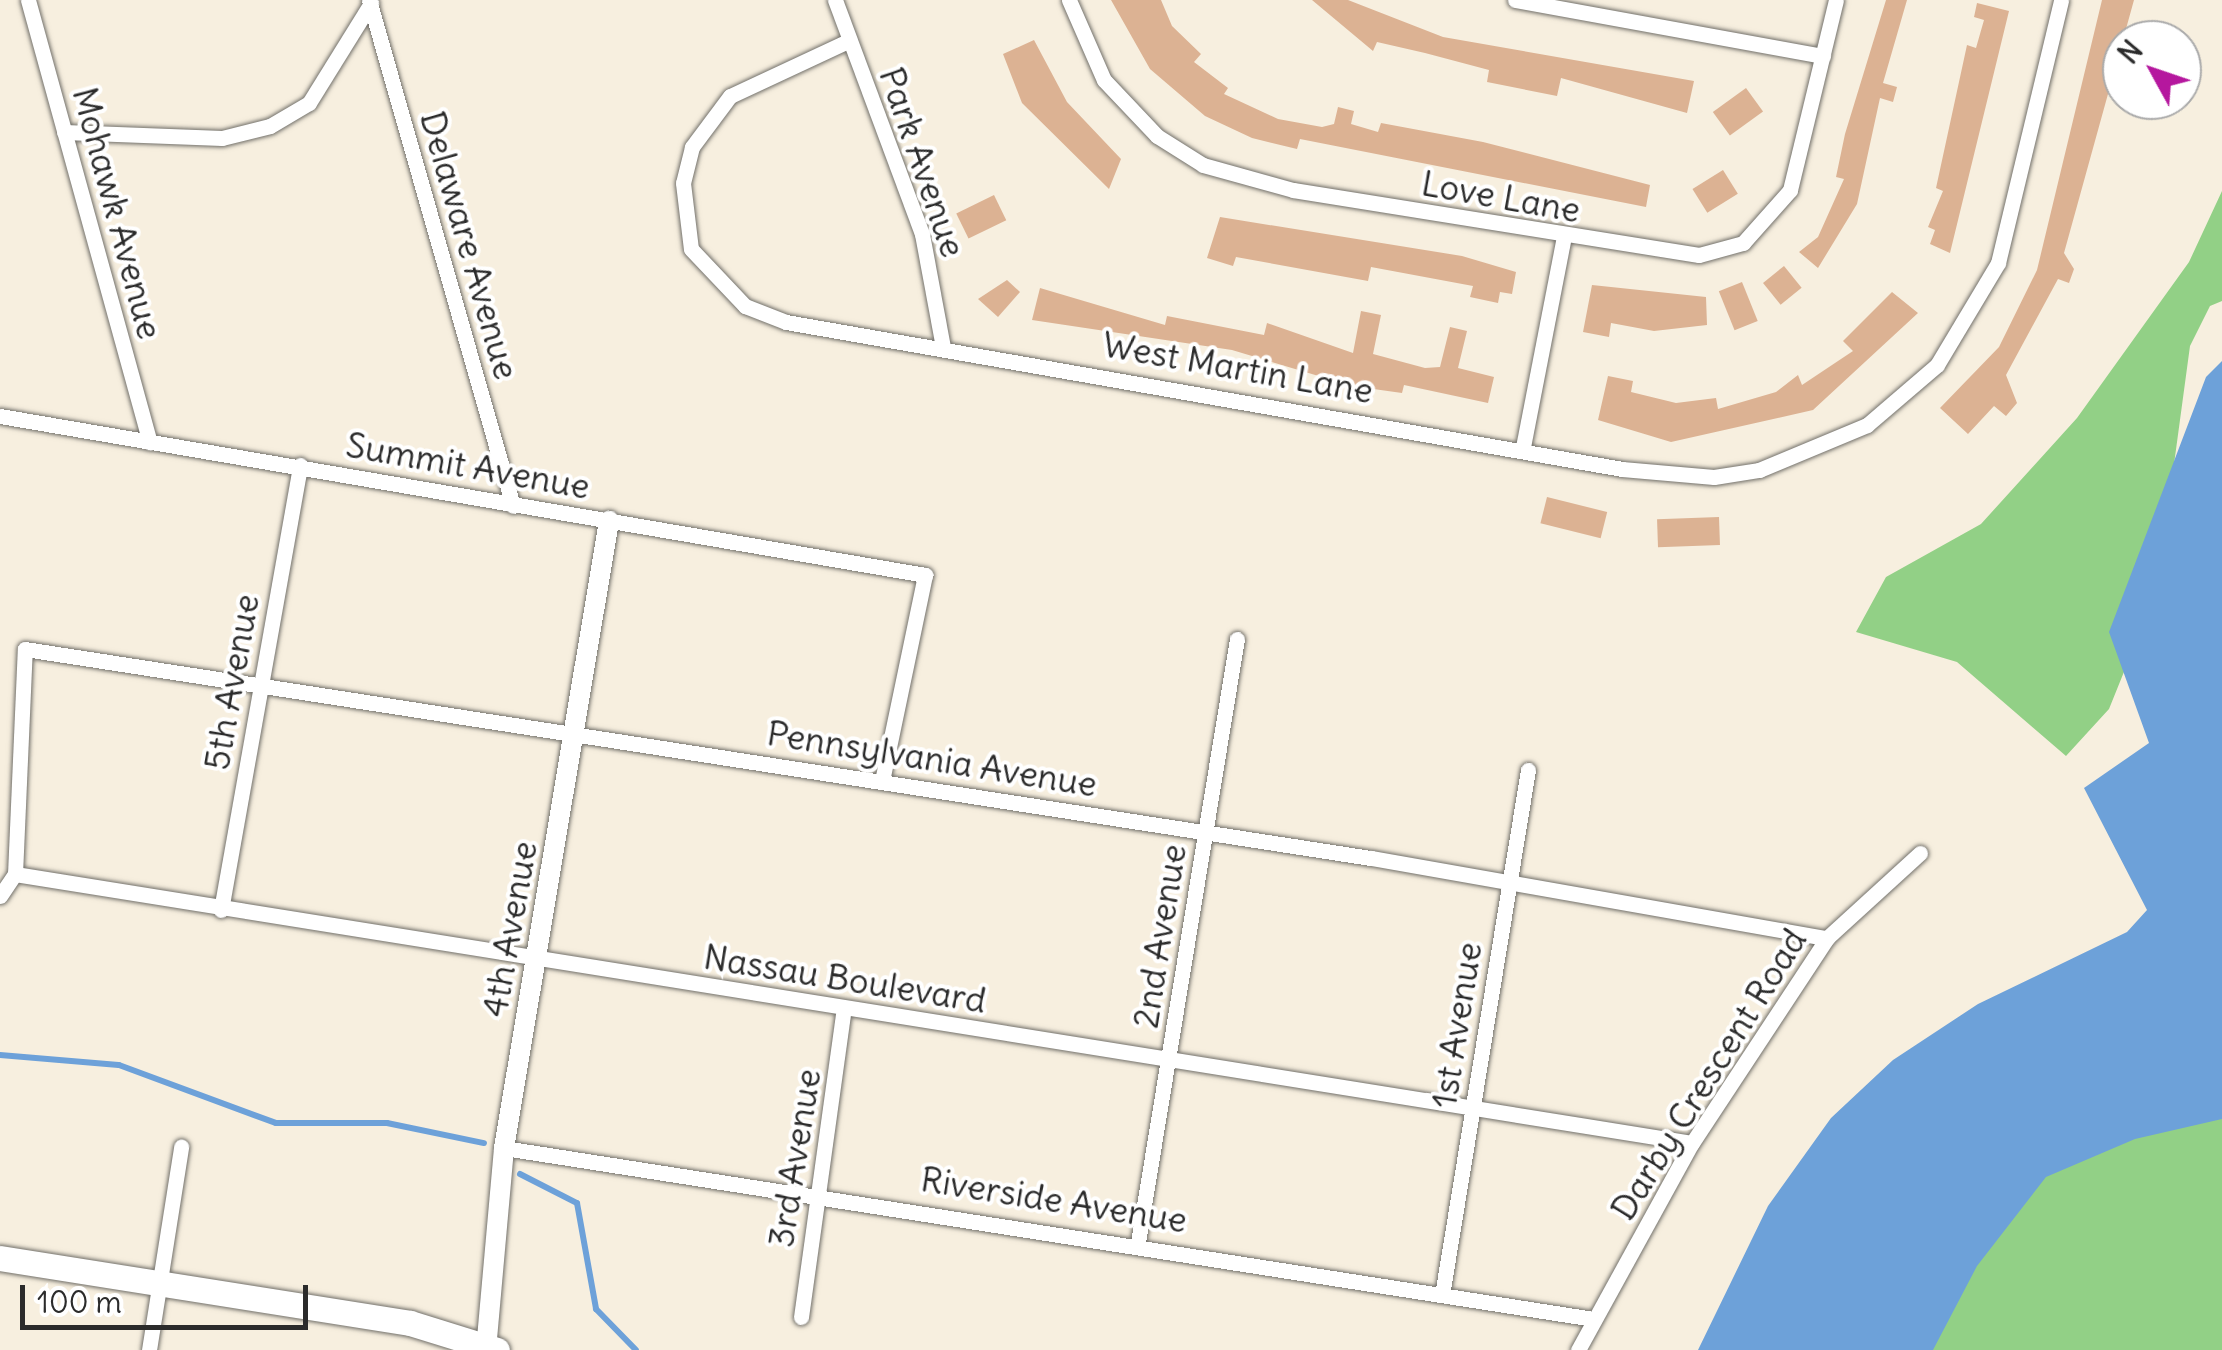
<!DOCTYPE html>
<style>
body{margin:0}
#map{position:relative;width:2222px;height:1350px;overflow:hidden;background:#f7efdf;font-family:Delius,sans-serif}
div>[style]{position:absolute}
.green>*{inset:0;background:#92d086}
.water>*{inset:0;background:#6da1d9}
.stream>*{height:6px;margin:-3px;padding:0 3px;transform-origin:3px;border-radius:3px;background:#6da1d9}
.building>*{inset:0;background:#dcb293;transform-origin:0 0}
.roads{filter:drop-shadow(0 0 2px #72706a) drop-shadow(0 0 2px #72706a)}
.minor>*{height:15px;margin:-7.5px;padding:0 7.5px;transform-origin:7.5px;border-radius:7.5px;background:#fff}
.tertiary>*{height:20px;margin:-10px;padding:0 10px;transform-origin:10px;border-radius:10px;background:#fff}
.primary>*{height:25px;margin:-12.5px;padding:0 12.5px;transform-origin:12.5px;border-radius:12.5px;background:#fff}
span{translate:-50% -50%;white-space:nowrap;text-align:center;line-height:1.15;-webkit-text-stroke:8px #fff;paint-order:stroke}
.street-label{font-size:35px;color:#2b2b2b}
.north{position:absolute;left:2102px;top:20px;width:100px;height:100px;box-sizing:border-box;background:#fff;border:2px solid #aaa;border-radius:50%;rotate:310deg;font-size:28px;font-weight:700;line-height:40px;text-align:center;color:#2b2b2b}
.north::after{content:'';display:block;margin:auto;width:35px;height:45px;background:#b5179e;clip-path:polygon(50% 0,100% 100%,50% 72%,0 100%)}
.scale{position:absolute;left:20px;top:1285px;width:288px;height:45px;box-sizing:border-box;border:5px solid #2b2b2b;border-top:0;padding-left:12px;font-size:30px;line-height:35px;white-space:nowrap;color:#2b2b2b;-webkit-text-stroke:8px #fff;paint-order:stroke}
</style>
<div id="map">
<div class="green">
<i style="clip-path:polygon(2222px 191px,2222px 301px,2210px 306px,2190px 346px,2157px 590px,2109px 709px,2066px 756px,1957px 662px,1856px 632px,1886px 577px,1981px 524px,2077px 418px,2189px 262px)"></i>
<i style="clip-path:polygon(2222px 1087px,2222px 1350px,1917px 1350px,2059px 1144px)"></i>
</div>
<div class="water">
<i style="clip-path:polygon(2222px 361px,2222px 1119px,2135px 1139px,2046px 1177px,1977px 1266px,1933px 1350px,1698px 1350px,1768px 1206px,1831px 1118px,1893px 1060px,1978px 1004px,2127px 932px,2147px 910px,2084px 788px,2149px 743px,2109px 632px,2206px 377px)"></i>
</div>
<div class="stream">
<i style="left:0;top:1055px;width:119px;rotate:4.8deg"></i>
<i style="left:119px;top:1065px;width:167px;rotate:20.3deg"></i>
<i style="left:276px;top:1123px;width:111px"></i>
<i style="left:387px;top:1123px;width:99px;rotate:11.7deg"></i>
<i style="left:520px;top:1174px;width:64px;rotate:27deg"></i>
<i style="left:577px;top:1203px;width:108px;rotate:79.8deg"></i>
<i style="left:596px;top:1309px;width:57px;rotate:45.7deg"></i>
</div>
<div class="building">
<i style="clip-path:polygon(1111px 0,1161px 0,1172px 26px,1201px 54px,1194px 62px,1228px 88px,1224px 94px,1278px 119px,1322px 127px,1334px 124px,1338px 107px,1354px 111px,1351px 124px,1378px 132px,1381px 123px,1483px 142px,1650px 185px,1646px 207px,1300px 139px,1297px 149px,1252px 138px,1205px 116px,1150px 69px)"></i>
<i style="clip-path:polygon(1312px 0,1348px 0,1443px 37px,1694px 81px,1687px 113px,1561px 78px,1557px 96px,1487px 82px,1489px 70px,1425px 53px,1377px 42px,1373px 51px)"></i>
<i style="clip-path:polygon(1886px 0,1907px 0,1883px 83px,1897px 87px,1893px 102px,1880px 98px,1857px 204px,1818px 268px,1799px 252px,1818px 237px,1844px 179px,1836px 177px,1845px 134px)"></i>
<i style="clip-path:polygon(2102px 0,2134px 0,2064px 253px,2074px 269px,2069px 283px,2058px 279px,2006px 375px,2017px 403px,2006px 416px,1994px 406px,1968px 434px,1940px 408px,1999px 347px,2037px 270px)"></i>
<i style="clip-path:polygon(1977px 3px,2009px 11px,1950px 253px,1930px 244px,1935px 230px,1928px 227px,1943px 191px,1936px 188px,1967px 45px,1976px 48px,1984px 20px,1974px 17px)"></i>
<i style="clip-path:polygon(1034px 40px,1067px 102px,1121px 159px,1109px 189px,1022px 103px,1003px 54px)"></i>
<i style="left:1746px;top:88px;width:29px;height:41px;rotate:54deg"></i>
<i style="left:1723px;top:170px;width:28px;height:36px;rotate:58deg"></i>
<i style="left:994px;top:195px;width:28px;height:42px;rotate:64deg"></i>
<i style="clip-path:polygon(1220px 217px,1462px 256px,1516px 272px,1512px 294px,1500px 292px,1498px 303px,1470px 297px,1473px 286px,1371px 267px,1368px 281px,1236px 257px,1233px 266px,1207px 258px)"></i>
<i style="left:1784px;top:266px;width:28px;height:27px;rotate:51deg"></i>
<i style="clip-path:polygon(1007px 280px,1020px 292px,998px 317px,978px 299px)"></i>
<i style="left:1742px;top:282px;width:42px;height:25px;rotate:68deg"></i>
<i style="clip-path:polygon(1592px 285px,1706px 297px,1707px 325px,1654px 331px,1611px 323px,1609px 337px,1583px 332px)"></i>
<i style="clip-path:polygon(1040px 288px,1165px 325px,1167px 316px,1264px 335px,1267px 323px,1353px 353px,1361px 311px,1381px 315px,1373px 354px,1425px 368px,1440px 367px,1450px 327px,1467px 331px,1458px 368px,1494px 377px,1488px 403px,1404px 385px,1402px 393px,1352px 386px,1232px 350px,1032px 320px)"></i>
<i style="clip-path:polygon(1892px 292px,1918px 313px,1813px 410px,1671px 442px,1598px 420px,1608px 376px,1633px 381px,1631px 392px,1676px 403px,1716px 398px,1718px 409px,1776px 392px,1798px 375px,1802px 385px,1853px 351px,1843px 341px)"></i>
<i style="left:1547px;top:497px;width:62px;height:27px;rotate:14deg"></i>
<i style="left:1719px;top:517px;width:28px;height:62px;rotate:88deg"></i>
</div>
<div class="roads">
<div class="minor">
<i style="left:28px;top:0;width:459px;rotate:74.6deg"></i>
<i style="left:369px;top:0;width:526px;rotate:74.11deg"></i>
<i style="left:835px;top:0;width:250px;rotate:69.6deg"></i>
<i style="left:922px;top:234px;width:115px;rotate:79.5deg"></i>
<i style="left:1069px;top:0;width:87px;rotate:66.4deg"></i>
<i style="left:1104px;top:80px;width:77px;rotate:46.6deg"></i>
<i style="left:1157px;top:136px;width:54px;rotate:32.2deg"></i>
<i style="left:1203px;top:165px;width:93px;rotate:15.5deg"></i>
<i style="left:1293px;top:190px;width:411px;rotate:9.1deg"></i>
<i style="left:1699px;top:255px;width:46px;rotate:-15.3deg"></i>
<i style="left:1743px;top:243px;width:71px;rotate:-48.4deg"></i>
<i style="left:1790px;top:190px;width:195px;rotate:-76.4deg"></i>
<i style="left:1515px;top:0;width:313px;rotate:10.3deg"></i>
<i style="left:848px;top:41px;width:130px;rotate:155deg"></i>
<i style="left:730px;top:96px;width:64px;rotate:126.7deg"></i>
<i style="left:692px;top:147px;width:37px;rotate:104deg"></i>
<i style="left:683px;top:183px;width:66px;rotate:83.1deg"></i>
<i style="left:691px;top:249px;width:79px;rotate:46.5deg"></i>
<i style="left:745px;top:306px;width:44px;rotate:21.3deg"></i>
<i style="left:786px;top:322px;width:849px;rotate:9.97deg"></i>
<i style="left:1622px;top:469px;width:92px;rotate:5deg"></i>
<i style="left:1714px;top:477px;width:46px;rotate:-8.8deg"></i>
<i style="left:1759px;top:470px;width:117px;rotate:-22.6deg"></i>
<i style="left:1867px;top:425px;width:92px;rotate:-40.6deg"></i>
<i style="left:1937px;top:365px;width:119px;rotate:-59.1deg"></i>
<i style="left:1998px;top:263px;width:270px;rotate:-76.5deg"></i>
<i style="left:64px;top:132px;width:158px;rotate:2.2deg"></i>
<i style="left:222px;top:138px;width:49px;rotate:-14deg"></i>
<i style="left:270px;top:126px;width:45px;rotate:-30.5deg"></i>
<i style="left:309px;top:103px;width:118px;rotate:-58.2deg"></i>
<i style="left:0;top:416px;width:939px;rotate:9.75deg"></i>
<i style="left:925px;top:575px;width:209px;rotate:101.8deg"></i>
<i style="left:1523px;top:447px;width:214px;rotate:-79deg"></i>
<i style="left:15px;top:874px;width:225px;rotate:-87.5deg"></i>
<i style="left:25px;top:649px;width:1362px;rotate:8.83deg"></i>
<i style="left:1371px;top:858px;width:463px;rotate:10deg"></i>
<i style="left:0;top:896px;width:27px;rotate:-56deg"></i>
<i style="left:15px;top:874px;width:1698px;rotate:9.11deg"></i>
<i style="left:221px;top:910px;width:452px;rotate:-79.9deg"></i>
<i style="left:504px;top:1148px;width:1103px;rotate:8.92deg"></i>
<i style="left:1138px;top:1242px;width:611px;rotate:-80.68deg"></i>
<i style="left:1443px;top:1289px;width:526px;rotate:-80.7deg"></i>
<i style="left:801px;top:1317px;width:312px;rotate:-82.1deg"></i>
<i style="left:149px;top:1350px;width:206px;rotate:-81deg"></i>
<i style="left:1578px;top:1350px;width:236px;rotate:-61.2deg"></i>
<i style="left:1692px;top:1143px;width:245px;rotate:-56.6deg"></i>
<i style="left:1827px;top:938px;width:126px;rotate:-42.4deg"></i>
</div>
<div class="tertiary">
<i style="left:486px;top:1350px;width:203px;rotate:-84.9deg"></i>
<i style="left:504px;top:1148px;width:636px;rotate:-80.49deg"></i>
</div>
<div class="primary">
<i style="left:0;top:1258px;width:415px;rotate:9deg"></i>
<i style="left:410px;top:1323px;width:91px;rotate:17.2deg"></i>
</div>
</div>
<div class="street-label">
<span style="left:923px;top:162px;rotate:71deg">Park Avenue</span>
<span style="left:1501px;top:196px;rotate:10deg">Love Lane</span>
<span style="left:118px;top:213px;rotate:75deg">Mohawk Avenue</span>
<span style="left:470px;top:245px;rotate:74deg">Delaware Avenue</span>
<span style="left:1238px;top:367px;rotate:10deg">West Martin Lane</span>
<span style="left:468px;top:465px;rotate:10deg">Summit Avenue</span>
<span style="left:231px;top:682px;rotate:-80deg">5th Avenue</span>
<span style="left:932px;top:758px;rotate:9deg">Pennsylvania Avenue</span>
<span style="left:509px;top:929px;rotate:-80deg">4th Avenue</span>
<span style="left:1159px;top:936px;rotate:-81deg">2nd Avenue</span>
<span style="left:845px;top:978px;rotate:9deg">Nassau Boulevard</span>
<span style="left:1456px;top:1025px;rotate:-81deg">1st Avenue</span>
<span style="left:1708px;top:1074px;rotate:-58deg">Darby Crescent Road</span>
<span style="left:794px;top:1158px;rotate:-81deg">3rd Avenue</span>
<span style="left:1054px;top:1199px;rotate:9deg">Riverside Avenue</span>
</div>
<div class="north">N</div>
<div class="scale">100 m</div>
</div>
